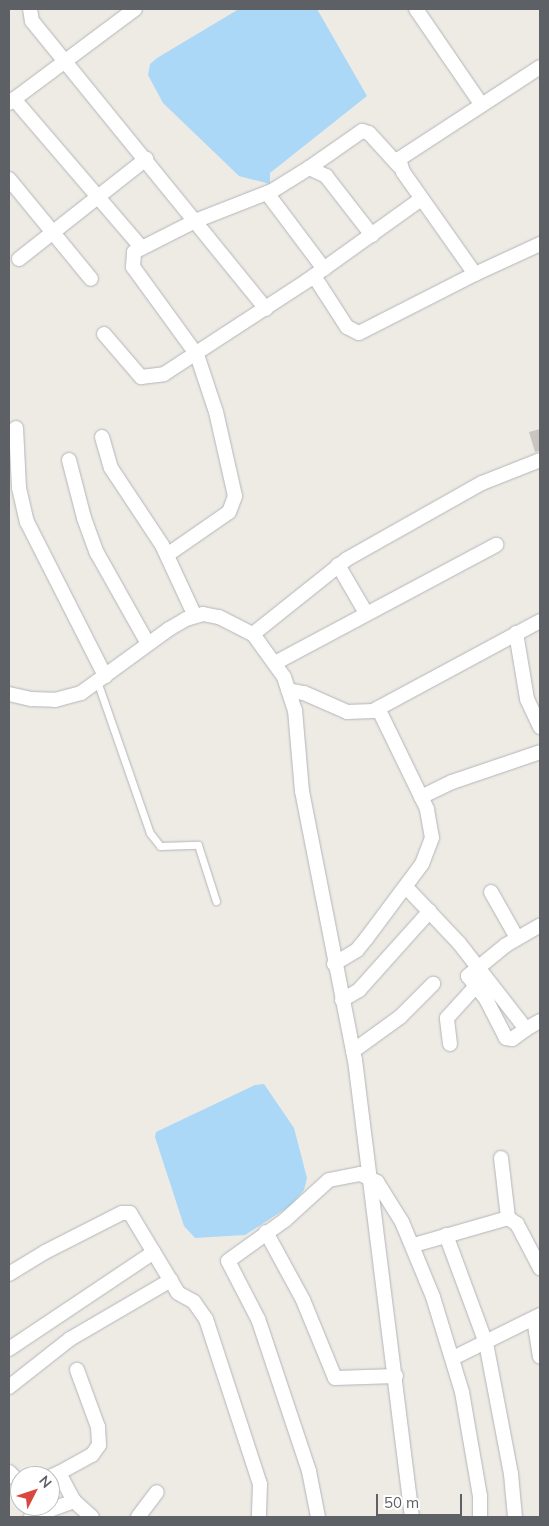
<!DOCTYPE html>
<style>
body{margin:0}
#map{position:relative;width:549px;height:1526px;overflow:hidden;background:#eeebe5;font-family:Mulish,sans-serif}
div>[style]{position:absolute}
.water>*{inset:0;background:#abd8f7}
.building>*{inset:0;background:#c9c6c2}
.roads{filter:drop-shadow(0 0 1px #b2b5b8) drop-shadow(0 0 1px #b2b5b8)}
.service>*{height:7px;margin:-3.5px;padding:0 3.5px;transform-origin:3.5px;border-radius:3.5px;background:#fff}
.minor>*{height:14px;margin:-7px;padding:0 7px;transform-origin:7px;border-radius:7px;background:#fff}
span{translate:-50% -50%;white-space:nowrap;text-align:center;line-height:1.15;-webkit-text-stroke:5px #fff;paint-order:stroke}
.frame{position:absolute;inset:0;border:10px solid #5d6064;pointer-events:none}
.north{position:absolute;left:10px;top:1466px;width:50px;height:50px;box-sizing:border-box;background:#fff;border:1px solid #bebfc1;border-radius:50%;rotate:49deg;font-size:14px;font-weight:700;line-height:20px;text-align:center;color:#5d6064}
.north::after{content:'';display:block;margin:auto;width:18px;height:22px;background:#da473f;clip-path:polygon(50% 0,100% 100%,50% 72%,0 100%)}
.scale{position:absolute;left:376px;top:1494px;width:86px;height:22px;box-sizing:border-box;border:2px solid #5d6064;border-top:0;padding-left:6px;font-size:15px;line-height:18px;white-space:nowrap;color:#5d6064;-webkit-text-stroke:4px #fff;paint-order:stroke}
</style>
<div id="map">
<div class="water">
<i style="clip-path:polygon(239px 9px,317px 9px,367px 96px,270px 173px,270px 184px,239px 176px,163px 103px,148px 75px,150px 64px,157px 58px)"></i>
<i style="clip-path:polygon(264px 1084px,294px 1128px,307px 1178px,304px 1190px,290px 1206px,245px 1235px,195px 1238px,184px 1226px,155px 1137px,156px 1132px,255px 1085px)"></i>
</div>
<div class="building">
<i style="clip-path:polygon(540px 429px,540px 451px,535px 452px,529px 432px)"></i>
</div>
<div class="roads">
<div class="service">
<i style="left:97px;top:681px;width:161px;rotate:70.8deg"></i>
<i style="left:150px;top:833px;width:16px;rotate:52deg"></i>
<i style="left:160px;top:846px;width:38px;rotate:-2deg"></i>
<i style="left:198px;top:845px;width:59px;rotate:72.2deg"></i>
</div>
<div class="minor">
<i style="left:30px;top:9px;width:12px;rotate:81deg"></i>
<i style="left:32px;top:21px;width:371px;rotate:50.9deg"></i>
<i style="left:416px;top:9px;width:115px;rotate:55.6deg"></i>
<i style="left:14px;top:99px;width:194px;rotate:49.4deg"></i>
<i style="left:9px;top:103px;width:157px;rotate:-36.7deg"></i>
<i style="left:309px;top:168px;width:65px;rotate:-34.9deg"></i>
<i style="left:362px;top:131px;width:7px;rotate:16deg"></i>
<i style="left:369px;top:133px;width:45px;rotate:47.7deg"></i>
<i style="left:9px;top:179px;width:129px;rotate:50.6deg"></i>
<i style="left:267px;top:193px;width:95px;rotate:53.1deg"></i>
<i style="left:19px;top:259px;width:162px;rotate:-38.2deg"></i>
<i style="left:475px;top:274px;width:125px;rotate:-125.2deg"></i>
<i style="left:403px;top:172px;width:14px;rotate:-107deg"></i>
<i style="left:399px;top:159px;width:168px;rotate:-33.1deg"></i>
<i style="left:314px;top:276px;width:61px;rotate:57.1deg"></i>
<i style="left:347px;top:327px;width:13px;rotate:27deg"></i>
<i style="left:359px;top:333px;width:130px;rotate:-27deg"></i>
<i style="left:475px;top:274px;width:72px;rotate:-24.8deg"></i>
<i style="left:104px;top:334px;width:57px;rotate:49.3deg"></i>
<i style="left:141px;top:377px;width:23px;rotate:-7deg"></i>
<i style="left:164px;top:374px;width:172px;rotate:-33.1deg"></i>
<i style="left:308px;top:280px;width:139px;rotate:-35.6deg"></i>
<i style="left:16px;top:428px;width:60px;rotate:87.1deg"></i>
<i style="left:19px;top:488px;width:35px;rotate:77deg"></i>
<i style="left:27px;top:522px;width:173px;rotate:63.1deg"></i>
<i style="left:102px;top:437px;width:32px;rotate:74deg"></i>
<i style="left:111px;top:468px;width:92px;rotate:56.5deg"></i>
<i style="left:162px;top:545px;width:78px;rotate:65.1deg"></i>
<i style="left:69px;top:460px;width:60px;rotate:75.5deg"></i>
<i style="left:84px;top:518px;width:37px;rotate:70deg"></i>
<i style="left:97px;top:553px;width:104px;rotate:60.7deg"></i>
<i style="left:167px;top:555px;width:75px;rotate:-34.7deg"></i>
<i style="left:229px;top:512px;width:17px;rotate:-69deg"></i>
<i style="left:235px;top:496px;width:86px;rotate:-102.7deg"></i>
<i style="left:216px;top:412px;width:60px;rotate:-108.4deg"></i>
<i style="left:197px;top:355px;width:109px;rotate:-126deg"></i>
<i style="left:133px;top:267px;width:15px;rotate:-86deg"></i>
<i style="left:134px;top:252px;width:68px;rotate:-26.9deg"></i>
<i style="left:195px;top:221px;width:83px;rotate:-21.3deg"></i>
<i style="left:272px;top:191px;width:44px;rotate:-31.9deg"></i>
<i style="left:309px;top:168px;width:19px;rotate:25deg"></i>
<i style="left:326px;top:176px;width:75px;rotate:52.1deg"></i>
<i style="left:338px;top:565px;width:56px;rotate:59.7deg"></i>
<i style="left:516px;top:633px;width:67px;rotate:80.5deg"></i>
<i style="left:527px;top:699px;width:31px;rotate:65deg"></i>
<i style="left:253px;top:634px;width:120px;rotate:-38.6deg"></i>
<i style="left:347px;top:559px;width:155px;rotate:-29.4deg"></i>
<i style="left:482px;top:483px;width:62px;rotate:-21.6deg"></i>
<i style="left:275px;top:663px;width:251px;rotate:-28.1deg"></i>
<i style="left:288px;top:690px;width:16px;rotate:11deg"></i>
<i style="left:304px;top:693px;width:47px;rotate:23.8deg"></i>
<i style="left:347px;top:712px;width:26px;rotate:-2deg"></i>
<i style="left:373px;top:711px;width:190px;rotate:-28.3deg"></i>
<i style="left:9px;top:694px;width:23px;rotate:13deg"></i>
<i style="left:31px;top:699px;width:24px;rotate:2deg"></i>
<i style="left:55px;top:700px;width:27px;rotate:-15deg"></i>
<i style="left:81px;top:693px;width:109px;rotate:-36deg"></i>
<i style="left:169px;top:629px;width:20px;rotate:-30deg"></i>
<i style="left:186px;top:619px;width:18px;rotate:-16deg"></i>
<i style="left:203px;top:614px;width:16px;rotate:11deg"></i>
<i style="left:219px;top:617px;width:38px;rotate:27deg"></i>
<i style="left:253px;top:634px;width:53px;rotate:54.2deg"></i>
<i style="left:284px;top:677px;width:35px;rotate:72deg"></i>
<i style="left:295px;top:710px;width:81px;rotate:85.1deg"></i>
<i style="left:302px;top:791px;width:274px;rotate:78.9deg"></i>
<i style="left:355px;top:1060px;width:461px;rotate:82.9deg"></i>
<i style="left:421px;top:797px;width:34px;rotate:-26deg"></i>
<i style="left:452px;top:782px;width:93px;rotate:-18.8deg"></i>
<i style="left:406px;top:887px;width:77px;rotate:46.6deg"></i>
<i style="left:459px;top:943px;width:109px;rotate:52.1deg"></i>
<i style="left:526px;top:1029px;width:16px;rotate:-30deg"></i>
<i style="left:491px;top:892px;width:53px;rotate:60.5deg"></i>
<i style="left:334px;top:964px;width:27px;rotate:-31deg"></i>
<i style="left:357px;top:950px;width:14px;rotate:-51deg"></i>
<i style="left:366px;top:939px;width:94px;rotate:-53.3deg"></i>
<i style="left:422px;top:864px;width:28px;rotate:-69deg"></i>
<i style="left:432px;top:838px;width:29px;rotate:-100deg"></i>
<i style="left:427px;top:809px;width:112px;rotate:-115.9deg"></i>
<i style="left:342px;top:1000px;width:20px;rotate:-30deg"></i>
<i style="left:359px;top:990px;width:106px;rotate:-48.1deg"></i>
<i style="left:526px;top:1029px;width:17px;rotate:144deg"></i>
<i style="left:512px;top:1039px;width:6px;rotate:-171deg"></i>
<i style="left:506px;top:1038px;width:44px;rotate:-117.1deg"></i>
<i style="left:486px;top:999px;width:29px;rotate:-128deg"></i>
<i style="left:468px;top:976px;width:49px;rotate:-39.2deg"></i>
<i style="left:506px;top:945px;width:39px;rotate:-30deg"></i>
<i style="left:450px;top:1044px;width:26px;rotate:-97deg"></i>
<i style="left:447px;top:1018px;width:43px;rotate:-47.8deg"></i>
<i style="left:353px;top:1051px;width:58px;rotate:-35.9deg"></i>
<i style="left:400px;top:1017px;width:47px;rotate:-45deg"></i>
<i style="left:501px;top:1158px;width:60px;rotate:83.3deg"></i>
<i style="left:266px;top:1232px;width:77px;rotate:61.4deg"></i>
<i style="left:303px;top:1300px;width:84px;rotate:67.7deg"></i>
<i style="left:335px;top:1378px;width:61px;rotate:-1.9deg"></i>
<i style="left:446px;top:1235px;width:115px;rotate:69.7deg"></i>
<i style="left:486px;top:1343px;width:133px;rotate:79.2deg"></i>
<i style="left:511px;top:1474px;width:43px;rotate:84.7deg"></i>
<i style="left:414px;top:1245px;width:98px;rotate:-16deg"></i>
<i style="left:508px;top:1218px;width:11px;rotate:34deg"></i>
<i style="left:517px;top:1224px;width:50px;rotate:62.4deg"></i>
<i style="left:9px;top:1274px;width:42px;rotate:-31.4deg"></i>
<i style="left:45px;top:1252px;width:86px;rotate:-26.9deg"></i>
<i style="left:122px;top:1213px;width:8px"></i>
<i style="left:130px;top:1213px;width:93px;rotate:59deg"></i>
<i style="left:178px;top:1293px;width:18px;rotate:29deg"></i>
<i style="left:194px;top:1302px;width:21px;rotate:55deg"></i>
<i style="left:206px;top:1319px;width:174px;rotate:71.9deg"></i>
<i style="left:260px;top:1484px;width:33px;rotate:92deg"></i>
<i style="left:534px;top:1319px;width:38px;rotate:81deg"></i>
<i style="left:9px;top:1349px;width:174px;rotate:-33.8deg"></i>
<i style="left:453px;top:1358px;width:97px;rotate:-26.3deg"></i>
<i style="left:9px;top:1387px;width:78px;rotate:-38.2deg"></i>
<i style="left:70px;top:1339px;width:117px;rotate:-30.3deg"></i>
<i style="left:9px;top:1472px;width:16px;rotate:45deg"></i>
<i style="left:59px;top:1473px;width:38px;rotate:-29deg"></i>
<i style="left:92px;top:1455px;width:12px;rotate:-55deg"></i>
<i style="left:99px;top:1445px;width:18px;rotate:-93deg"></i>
<i style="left:98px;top:1427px;width:61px;rotate:-110.2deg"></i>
<i style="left:50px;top:1477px;width:10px;rotate:-24deg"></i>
<i style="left:59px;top:1473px;width:32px;rotate:62deg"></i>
<i style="left:74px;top:1501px;width:24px;rotate:42deg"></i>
<i style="left:31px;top:1517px;width:46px;rotate:-20.4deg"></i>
<i style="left:138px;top:1517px;width:31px;rotate:-53deg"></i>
<i style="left:318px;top:1517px;width:47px;rotate:-101.1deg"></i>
<i style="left:309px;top:1471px;width:160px;rotate:-108.5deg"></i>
<i style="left:258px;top:1319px;width:65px;rotate:-117.3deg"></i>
<i style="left:228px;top:1261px;width:70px;rotate:-35.7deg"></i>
<i style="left:285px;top:1220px;width:59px;rotate:-42.3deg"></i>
<i style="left:329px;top:1180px;width:32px;rotate:-11deg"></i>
<i style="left:360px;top:1174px;width:19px;rotate:25deg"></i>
<i style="left:377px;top:1182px;width:47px;rotate:58deg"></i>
<i style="left:402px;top:1222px;width:81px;rotate:67.5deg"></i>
<i style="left:433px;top:1297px;width:99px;rotate:73deg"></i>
<i style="left:462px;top:1392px;width:106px;rotate:80.2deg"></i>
<i style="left:480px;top:1496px;width:21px;rotate:90deg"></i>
</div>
</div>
<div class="frame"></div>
<div class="north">N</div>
<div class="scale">50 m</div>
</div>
